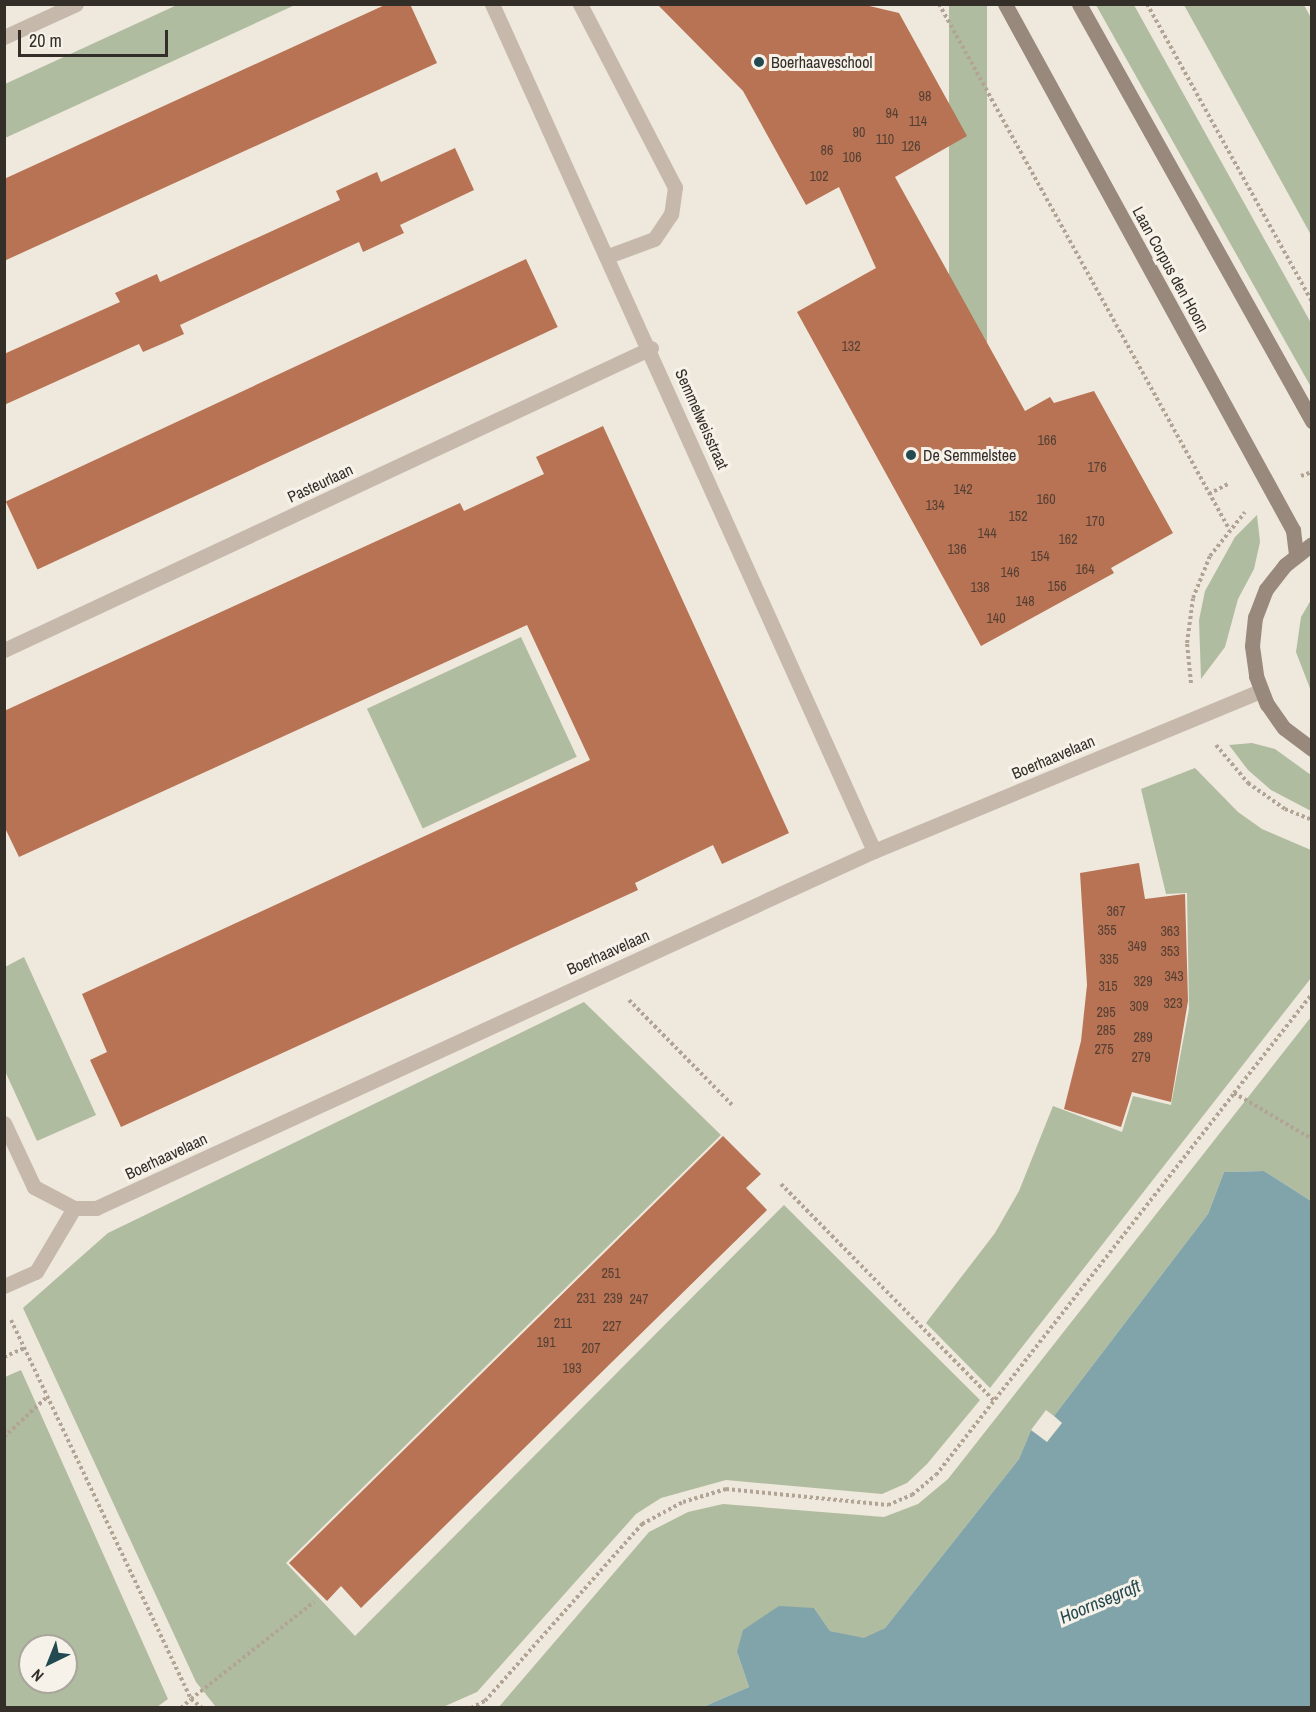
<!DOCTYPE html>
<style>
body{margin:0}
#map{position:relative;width:1316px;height:1712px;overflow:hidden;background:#efe8dd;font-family:"Archivo Narrow",sans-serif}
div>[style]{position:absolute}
.green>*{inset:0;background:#b0bc9f;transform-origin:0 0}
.water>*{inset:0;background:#80a4a9}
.building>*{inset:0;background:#b77353;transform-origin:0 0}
.path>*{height:4px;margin-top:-2px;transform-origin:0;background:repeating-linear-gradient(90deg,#b1a495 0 3px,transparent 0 6px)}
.service>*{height:15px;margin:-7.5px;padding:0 7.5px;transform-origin:7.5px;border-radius:7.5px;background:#c6b9ab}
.minor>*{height:15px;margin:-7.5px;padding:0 7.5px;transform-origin:7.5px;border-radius:7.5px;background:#c6b9ab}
.secondary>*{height:15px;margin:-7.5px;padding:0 7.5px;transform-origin:7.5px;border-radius:7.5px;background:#99897c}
.dots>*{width:16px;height:16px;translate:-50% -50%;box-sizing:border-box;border:3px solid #f7f2e9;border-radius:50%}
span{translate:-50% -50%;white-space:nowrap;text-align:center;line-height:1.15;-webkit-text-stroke:6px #f7f2e9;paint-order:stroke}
.number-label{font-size:14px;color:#553f34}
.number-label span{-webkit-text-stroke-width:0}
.poi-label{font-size:16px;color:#342e29}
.left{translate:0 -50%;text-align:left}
.street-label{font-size:16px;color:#342e29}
.water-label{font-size:18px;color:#244a51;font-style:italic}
.frame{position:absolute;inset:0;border:6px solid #342e29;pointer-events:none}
.north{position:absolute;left:18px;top:1634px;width:60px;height:60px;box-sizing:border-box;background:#f7f2e9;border:2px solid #a9a49c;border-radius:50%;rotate:223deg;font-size:16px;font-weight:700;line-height:24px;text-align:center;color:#342e29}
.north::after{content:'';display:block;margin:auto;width:21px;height:27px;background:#244a51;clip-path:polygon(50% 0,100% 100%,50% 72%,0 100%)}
.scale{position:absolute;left:18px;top:30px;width:150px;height:27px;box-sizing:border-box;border:3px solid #342e29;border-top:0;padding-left:8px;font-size:18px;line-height:21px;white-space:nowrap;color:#342e29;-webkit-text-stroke:4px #f7f2e9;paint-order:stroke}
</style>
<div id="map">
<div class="green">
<i style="clip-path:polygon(177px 5px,295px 5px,5px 138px,5px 84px)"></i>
<i style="left:949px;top:5px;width:38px;height:538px"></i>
<i style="clip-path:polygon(1096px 5px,1134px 5px,1311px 323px,1311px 387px)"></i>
<i style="clip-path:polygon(1184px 5px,1304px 5px,1311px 18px,1311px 235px)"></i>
<i style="clip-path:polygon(1257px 515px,1260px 542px,1254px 569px,1238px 599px,1225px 647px,1201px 679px,1199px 620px,1205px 591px,1235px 537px)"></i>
<i style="clip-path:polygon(1311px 600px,1311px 691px,1296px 652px,1301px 617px)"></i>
<i style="left:521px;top:637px;width:132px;height:170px;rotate:65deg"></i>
<i style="clip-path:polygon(1252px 743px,1275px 749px,1311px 775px,1311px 811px,1271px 790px,1248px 770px,1229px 745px)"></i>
<i style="clip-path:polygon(1195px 768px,1238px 812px,1262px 829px,1311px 850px,1311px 978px,990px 1388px,926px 1323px,995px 1233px,1019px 1191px,1053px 1106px,1122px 1132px,1133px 1096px,1171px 1105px,1189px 1009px,1187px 893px,1166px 894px,1141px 789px)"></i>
<i style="clip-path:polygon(24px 957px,96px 1115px,37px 1141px,5px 1071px,5px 967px)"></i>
<i style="clip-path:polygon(584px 1002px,721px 1135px,286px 1563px,355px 1636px,784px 1205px,980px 1400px,927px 1464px,907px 1483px,882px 1494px,726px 1480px,661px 1498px,636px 1514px,477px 1692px,443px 1707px,216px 1707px,196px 1682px,23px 1308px,108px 1233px)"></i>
<i style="clip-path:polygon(1311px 1017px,1311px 1201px,1264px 1171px,1224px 1172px,1208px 1214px,1054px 1416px,1046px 1410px,1031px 1430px,1019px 1459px,885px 1628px,864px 1639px,830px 1631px,814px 1608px,737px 1652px,749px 1687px,703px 1707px,498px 1708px,649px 1532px,688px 1512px,723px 1504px,884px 1517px,918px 1504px,948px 1479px)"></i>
<i style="clip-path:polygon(evenodd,21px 1370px,168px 1699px,157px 1707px,5px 1707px,5px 1377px,21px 1370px,30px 1646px,66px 1646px,66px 1682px,30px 1682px,30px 1646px)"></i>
</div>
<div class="water">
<i style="clip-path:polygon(1264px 1171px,1311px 1201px,1311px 1707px,703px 1707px,749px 1687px,737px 1652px,743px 1630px,779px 1606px,814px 1608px,830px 1631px,864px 1638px,885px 1628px,1019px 1459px,1031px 1430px,1047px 1442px,1062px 1423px,1054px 1416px,1208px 1214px,1224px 1172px)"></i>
</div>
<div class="building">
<i style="clip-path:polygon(387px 4px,410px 4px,437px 63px,4px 261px,4px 179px)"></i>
<i style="clip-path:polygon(657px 4px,861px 4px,899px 13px,967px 136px,895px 177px,1025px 411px,1050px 397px,1054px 403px,1094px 391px,1173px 533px,1111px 568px,1114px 573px,981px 646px,797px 312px,876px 268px,839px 187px,806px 205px,743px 91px)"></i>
<i style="clip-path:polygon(455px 148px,474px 190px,400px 225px,404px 233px,363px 252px,359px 242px,180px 325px,184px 334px,164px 343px,143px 352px,139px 344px,4px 405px,4px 354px,120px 302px,115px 293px,157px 274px,160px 282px,340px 200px,336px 191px,377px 172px,381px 182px)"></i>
<i style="left:526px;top:259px;width:75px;height:574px;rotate:65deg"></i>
<i style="clip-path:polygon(603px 426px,789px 833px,722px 864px,713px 845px,635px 883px,638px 890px,121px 1127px,90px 1060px,107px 1052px,82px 994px,590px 760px,527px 625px,19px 857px,4px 826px,4px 711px,460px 503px,464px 511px,544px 474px,536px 457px)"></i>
<i style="clip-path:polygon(1139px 863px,1145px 899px,1185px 894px,1188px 1001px,1171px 1102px,1132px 1092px,1121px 1127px,1064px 1109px,1081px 1041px,1087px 985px,1080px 873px)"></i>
<i style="clip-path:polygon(723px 1136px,761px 1174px,746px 1188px,767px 1210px,361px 1608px,341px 1586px,327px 1601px,289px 1563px)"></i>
</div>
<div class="path">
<i style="left:939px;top:4px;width:600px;rotate:61.08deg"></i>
<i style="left:1147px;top:4px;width:341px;rotate:61deg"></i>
<i style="left:1301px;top:476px;width:12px;rotate:-20deg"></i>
<i style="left:1209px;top:494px;width:24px;rotate:-28deg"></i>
<i style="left:1191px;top:683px;width:40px;rotate:-95.7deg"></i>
<i style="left:1187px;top:643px;width:45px;rotate:-82.4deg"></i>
<i style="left:1193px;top:598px;width:45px;rotate:-68deg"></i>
<i style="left:1210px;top:556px;width:56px;rotate:-51.5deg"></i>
<i style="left:1216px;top:745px;width:50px;rotate:49.9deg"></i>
<i style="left:1248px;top:783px;width:45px;rotate:35.1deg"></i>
<i style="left:1285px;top:809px;width:29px;rotate:22deg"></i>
<i style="left:629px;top:1000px;width:150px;rotate:45.5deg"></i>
<i style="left:1234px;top:1093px;width:126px;rotate:-51.8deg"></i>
<i style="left:781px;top:1184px;width:303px;rotate:45.5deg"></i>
<i style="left:11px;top:1320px;width:420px;rotate:64.6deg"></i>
<i style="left:191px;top:1699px;width:157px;rotate:-38.3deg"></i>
<i style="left:4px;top:1357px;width:22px;rotate:-24deg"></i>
<i style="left:4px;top:1437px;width:59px;rotate:-42.9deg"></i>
<i style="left:181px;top:1708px;width:13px;rotate:-42deg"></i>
<i style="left:191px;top:1699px;width:14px;rotate:39deg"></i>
<i style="left:471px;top:1708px;width:16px;rotate:-27deg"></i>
<i style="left:485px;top:1701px;width:237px;rotate:-48.4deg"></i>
<i style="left:642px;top:1524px;width:47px;rotate:-28.2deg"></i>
<i style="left:683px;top:1502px;width:45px;rotate:-16.8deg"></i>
<i style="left:726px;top:1489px;width:163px;rotate:5.6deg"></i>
<i style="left:888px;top:1505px;width:26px;rotate:-23deg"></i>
<i style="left:912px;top:1495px;width:31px;rotate:-40deg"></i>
<i style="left:936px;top:1475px;width:484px;rotate:-52deg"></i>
<i style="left:1234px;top:1093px;width:91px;rotate:30.5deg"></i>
</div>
<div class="service">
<i style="left:580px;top:4px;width:206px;rotate:62.6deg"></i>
<i style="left:675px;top:187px;width:27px;rotate:98deg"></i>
<i style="left:671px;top:214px;width:30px;rotate:124deg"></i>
<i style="left:654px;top:239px;width:49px;rotate:159.7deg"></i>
</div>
<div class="minor">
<i style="left:492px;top:4px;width:929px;rotate:65.72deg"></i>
<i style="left:4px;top:37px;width:79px;rotate:-24.6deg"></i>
<i style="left:4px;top:650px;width:714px;rotate:-25.02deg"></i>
<i style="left:4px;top:1123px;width:71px;rotate:64.9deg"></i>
<i style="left:34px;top:1187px;width:45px;rotate:27.7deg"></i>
<i style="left:74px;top:1208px;width:22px"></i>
<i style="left:96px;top:1208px;width:856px;rotate:-24.65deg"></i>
<i style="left:874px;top:851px;width:418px;rotate:-22.5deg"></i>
<i style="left:4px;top:1286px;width:35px;rotate:-24deg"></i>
<i style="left:36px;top:1272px;width:74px;rotate:-59.3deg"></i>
</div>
<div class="secondary">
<i style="left:1005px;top:4px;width:600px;rotate:61.3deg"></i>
<i style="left:1293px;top:530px;width:24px;rotate:83deg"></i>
<i style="left:1079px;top:4px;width:478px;rotate:60.8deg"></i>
<i style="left:1312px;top:544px;width:34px;rotate:142deg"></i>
<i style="left:1285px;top:565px;width:31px;rotate:128deg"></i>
<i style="left:1266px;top:589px;width:30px;rotate:111deg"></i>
<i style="left:1255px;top:617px;width:29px;rotate:96deg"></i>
<i style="left:1252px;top:646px;width:30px;rotate:82deg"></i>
<i style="left:1256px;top:676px;width:30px;rotate:69deg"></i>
<i style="left:1267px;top:704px;width:29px;rotate:55deg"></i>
<i style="left:1284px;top:728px;width:35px;rotate:37deg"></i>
</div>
<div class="dots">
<i style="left:759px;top:62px;background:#244a51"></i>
<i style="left:911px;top:455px;background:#244a51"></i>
</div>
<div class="number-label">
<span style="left:925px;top:96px">98</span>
<span style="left:892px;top:113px">94</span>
<span style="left:918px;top:121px">114</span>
<span style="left:859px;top:132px">90</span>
<span style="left:885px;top:139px">110</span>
<span style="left:911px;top:146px">126</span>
<span style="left:827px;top:150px">86</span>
<span style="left:852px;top:157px">106</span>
<span style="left:819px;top:176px">102</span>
<span style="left:851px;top:346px">132</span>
<span style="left:1047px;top:440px">166</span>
<span style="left:1097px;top:467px">176</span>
<span style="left:963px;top:489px">142</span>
<span style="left:1046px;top:499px">160</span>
<span style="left:935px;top:505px">134</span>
<span style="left:1018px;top:516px">152</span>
<span style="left:1095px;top:521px">170</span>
<span style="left:987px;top:533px">144</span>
<span style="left:1068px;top:539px">162</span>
<span style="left:957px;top:549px">136</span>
<span style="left:1040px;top:556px">154</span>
<span style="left:1085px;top:569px">164</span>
<span style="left:1010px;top:572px">146</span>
<span style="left:1057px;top:586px">156</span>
<span style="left:980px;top:587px">138</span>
<span style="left:1025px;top:601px">148</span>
<span style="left:996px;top:618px">140</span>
<span style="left:1116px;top:911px">367</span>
<span style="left:1107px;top:930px">355</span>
<span style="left:1170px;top:931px">363</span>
<span style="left:1137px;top:946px">349</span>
<span style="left:1170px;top:951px">353</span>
<span style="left:1109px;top:959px">335</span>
<span style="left:1174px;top:976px">343</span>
<span style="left:1143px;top:981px">329</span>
<span style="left:1108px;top:986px">315</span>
<span style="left:1173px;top:1003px">323</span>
<span style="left:1139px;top:1006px">309</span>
<span style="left:1106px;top:1012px">295</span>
<span style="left:1106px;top:1030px">285</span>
<span style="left:1143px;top:1037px">289</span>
<span style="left:1104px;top:1049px">275</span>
<span style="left:1141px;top:1057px">279</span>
<span style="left:611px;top:1273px">251</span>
<span style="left:586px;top:1298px">231</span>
<span style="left:613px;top:1298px">239</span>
<span style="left:639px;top:1299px">247</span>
<span style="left:563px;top:1323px">211</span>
<span style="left:612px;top:1326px">227</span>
<span style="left:546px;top:1342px">191</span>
<span style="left:591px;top:1348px">207</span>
<span style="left:572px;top:1368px">193</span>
</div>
<div class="poi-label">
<span class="left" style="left:771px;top:62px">Boerhaaveschool</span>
<span class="left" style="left:923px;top:455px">De Semmelstee</span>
</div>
<div class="street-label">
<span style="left:1171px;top:269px;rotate:61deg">Laan Corpus den Hoorn</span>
<span style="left:702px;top:419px;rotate:66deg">Semmelweisstraat</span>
<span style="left:320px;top:483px;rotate:-25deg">Pasteurlaan</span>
<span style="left:1053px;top:757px;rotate:-23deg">Boerhaavelaan</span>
<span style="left:608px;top:952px;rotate:-24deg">Boerhaavelaan</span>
<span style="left:166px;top:1156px;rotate:-25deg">Boerhaavelaan</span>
</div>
<div class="water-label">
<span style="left:1100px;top:1602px;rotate:-23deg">Hoornsegraft</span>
</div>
<div class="frame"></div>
<div class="north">N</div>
<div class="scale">20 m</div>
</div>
